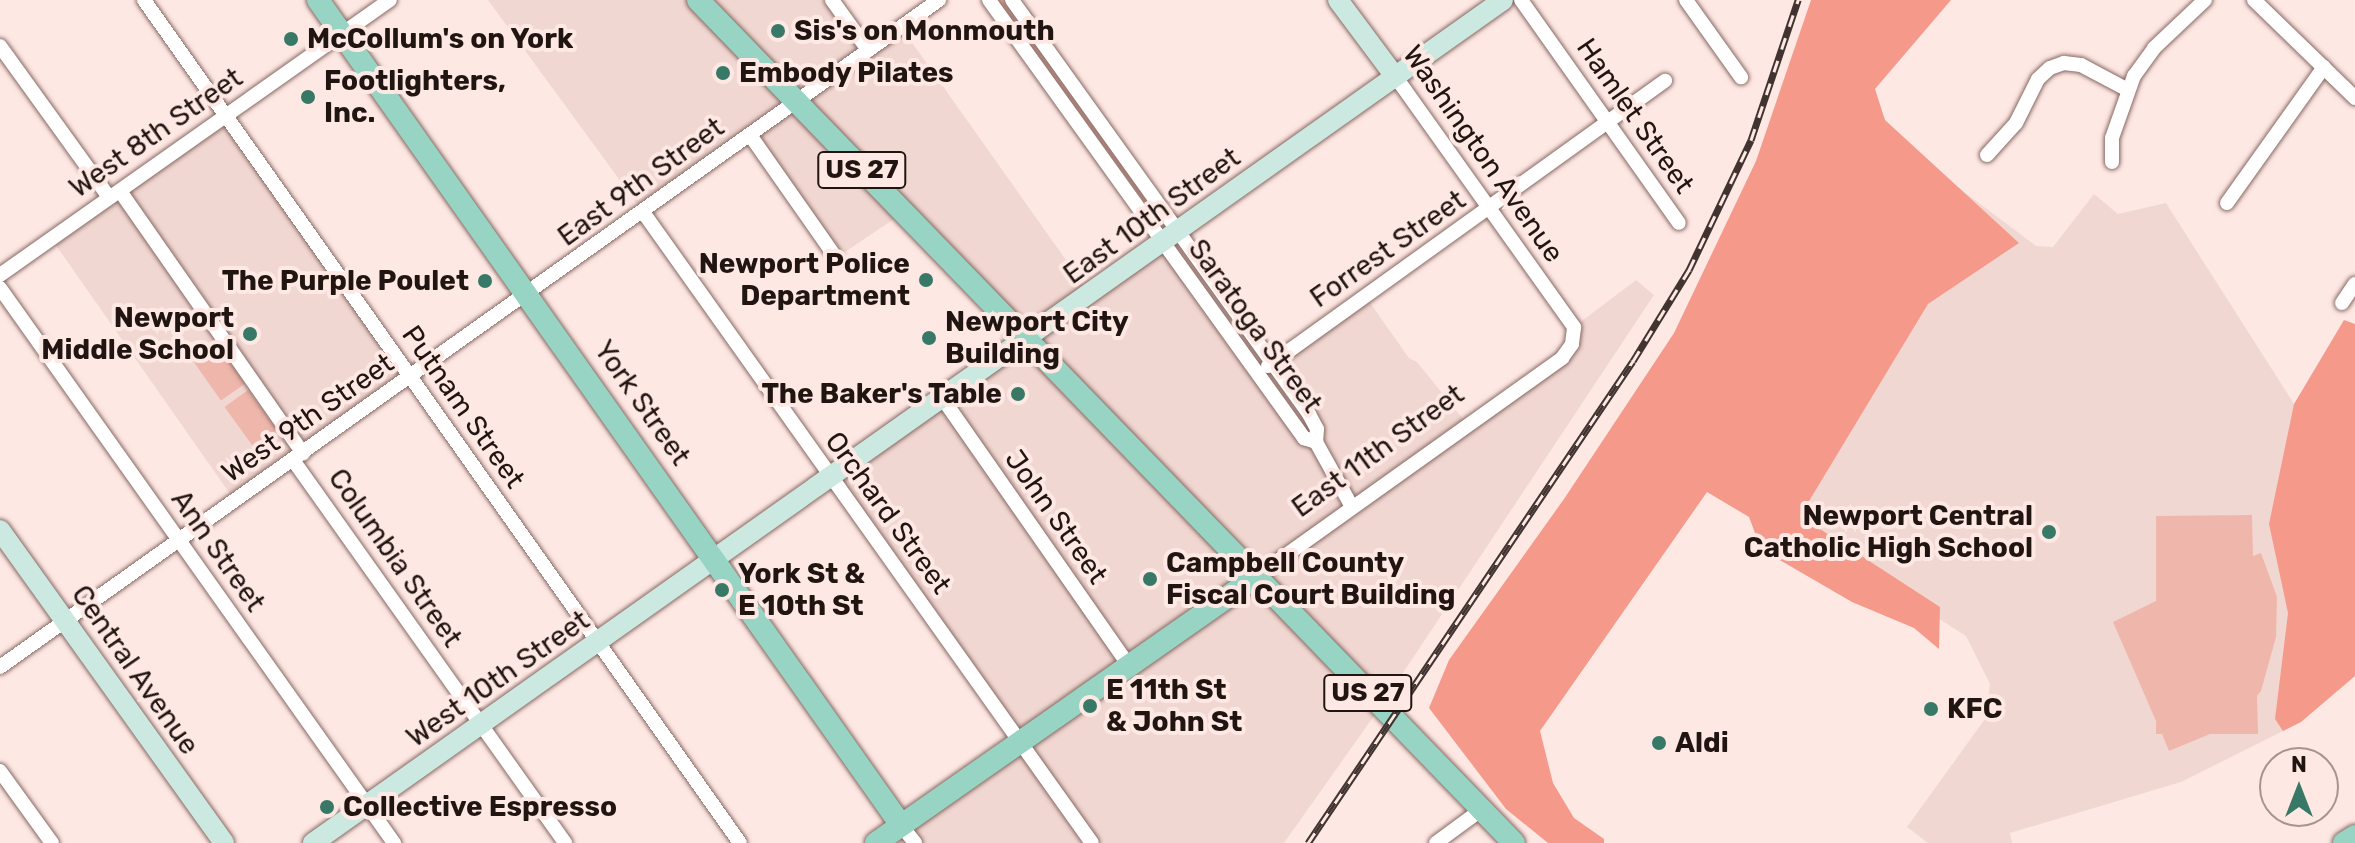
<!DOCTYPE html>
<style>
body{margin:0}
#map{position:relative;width:2355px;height:843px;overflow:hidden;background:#fee8e4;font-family:Rubik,sans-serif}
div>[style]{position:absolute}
.built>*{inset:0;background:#f1d7d2;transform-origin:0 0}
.green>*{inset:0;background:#efb6ab;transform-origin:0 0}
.forest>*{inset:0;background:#f59a8b}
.roads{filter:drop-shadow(0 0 2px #876862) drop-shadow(0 0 2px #876862)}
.street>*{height:14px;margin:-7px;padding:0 7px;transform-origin:7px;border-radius:7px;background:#fff}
.secondary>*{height:20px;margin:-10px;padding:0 10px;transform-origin:10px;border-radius:10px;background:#cbe9e1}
.primary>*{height:22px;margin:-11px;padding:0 11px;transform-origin:11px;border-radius:11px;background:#97d4c3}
.rail>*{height:7px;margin-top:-3.5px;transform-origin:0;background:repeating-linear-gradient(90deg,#fee8e4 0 12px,#403330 0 24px);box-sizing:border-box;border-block:2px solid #403330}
.dots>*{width:22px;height:22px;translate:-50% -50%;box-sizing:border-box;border:4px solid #fee8e4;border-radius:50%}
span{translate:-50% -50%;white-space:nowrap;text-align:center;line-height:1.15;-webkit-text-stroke:8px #fee8e4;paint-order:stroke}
.shield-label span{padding:2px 6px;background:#fee8e4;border:2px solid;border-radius:6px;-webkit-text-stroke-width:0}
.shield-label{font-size:26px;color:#211512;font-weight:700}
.poi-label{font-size:28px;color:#211512;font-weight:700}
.left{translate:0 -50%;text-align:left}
.right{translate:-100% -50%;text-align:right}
.street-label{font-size:28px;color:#211512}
.north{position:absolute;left:2259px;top:747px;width:80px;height:80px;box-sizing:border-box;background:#fee8e4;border:2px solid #a69490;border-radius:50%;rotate:0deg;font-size:22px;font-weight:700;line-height:32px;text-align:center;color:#211512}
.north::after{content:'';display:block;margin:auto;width:28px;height:36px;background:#387866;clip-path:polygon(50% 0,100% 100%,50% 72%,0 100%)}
</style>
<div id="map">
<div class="built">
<i style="clip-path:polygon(488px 0,832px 0,868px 49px,901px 27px,1090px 294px,1178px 232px,1273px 362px,1366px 297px,1409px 358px,1417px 362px,1467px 424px,1562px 358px,1574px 327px,1636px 280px,1654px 295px,1381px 706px,1284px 843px,876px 843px,1020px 740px,831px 477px,1024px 342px,903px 213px,836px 258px,750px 135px,643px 212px)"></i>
<i style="clip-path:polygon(1801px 69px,2036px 246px,2053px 247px,2094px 194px,2118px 214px,2166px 203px,2294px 404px,2301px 722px,2181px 782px,2010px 833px,2012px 843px,1928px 843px,1907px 827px,1985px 719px,1990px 684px,1966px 636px,1638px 428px)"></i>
<i style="left:226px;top:115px;width:321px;height:214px;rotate:55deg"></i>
</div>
<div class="green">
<i style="clip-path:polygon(997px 0,1006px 0,1156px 211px,1156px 218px)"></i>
<i style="left:216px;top:343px;width:50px;height:29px;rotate:55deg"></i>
<i style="left:248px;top:390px;width:49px;height:29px;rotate:54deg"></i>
<i style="clip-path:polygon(2252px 515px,2253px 556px,2261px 553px,2277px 597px,2276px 637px,2261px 691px,2257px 696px,2258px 734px,2210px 734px,2169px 751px,2162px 734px,2156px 734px,2156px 721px,2113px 622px,2156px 601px,2156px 516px)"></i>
</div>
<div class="forest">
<i style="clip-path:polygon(1811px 0,1951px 0,1875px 89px,1885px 120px,2019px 243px,1928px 304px,1800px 516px,1940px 607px,1939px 649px,1914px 628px,1852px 602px,1761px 549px,1749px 517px,1707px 492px,1540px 731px,1553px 783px,1574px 818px,1604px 839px,1604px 843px,1548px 843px,1506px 809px,1429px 708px,1449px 660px,1564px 499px,1674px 333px,1756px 161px)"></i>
<i style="clip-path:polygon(2344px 320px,2355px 324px,2355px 676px,2301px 722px,2283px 731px,2275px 719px,2288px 613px,2269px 524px,2294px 404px)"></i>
</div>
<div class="roads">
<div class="street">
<i style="left:144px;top:0;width:1032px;rotate:54.74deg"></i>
<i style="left:832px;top:0;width:62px;rotate:54.2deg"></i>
<i style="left:989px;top:0;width:540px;rotate:54.28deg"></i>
<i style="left:1304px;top:438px;width:13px;rotate:18deg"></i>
<i style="left:1012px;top:0;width:510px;rotate:54.34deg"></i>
<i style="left:1309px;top:414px;width:17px;rotate:62deg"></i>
<i style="left:1317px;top:429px;width:13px;rotate:94deg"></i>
<i style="left:1316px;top:442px;width:74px;rotate:61deg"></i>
<i style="left:1521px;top:0;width:273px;rotate:54.7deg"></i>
<i style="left:1686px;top:0;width:95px;rotate:54.5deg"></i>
<i style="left:2254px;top:0;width:141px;rotate:44.1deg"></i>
<i style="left:0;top:46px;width:186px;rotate:54.2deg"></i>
<i style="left:750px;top:135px;width:150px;rotate:55deg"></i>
<i style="left:1987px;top:155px;width:43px;rotate:-47.8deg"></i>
<i style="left:2016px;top:123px;width:49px;rotate:-63.4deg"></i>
<i style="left:2038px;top:79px;width:16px;rotate:-43deg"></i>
<i style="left:2050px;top:68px;width:15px;rotate:-20deg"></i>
<i style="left:2064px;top:63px;width:17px;rotate:7deg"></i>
<i style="left:2081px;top:65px;width:53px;rotate:28deg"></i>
<i style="left:2112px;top:162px;width:24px;rotate:-90deg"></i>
<i style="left:2112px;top:138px;width:66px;rotate:-70.5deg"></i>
<i style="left:2134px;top:76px;width:34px;rotate:-54deg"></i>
<i style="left:2154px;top:48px;width:70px;rotate:-43.3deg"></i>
<i style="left:120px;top:191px;width:320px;rotate:55.1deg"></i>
<i style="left:2227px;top:203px;width:167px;rotate:-54.5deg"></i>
<i style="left:643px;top:212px;width:774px;rotate:54.57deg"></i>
<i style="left:0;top:275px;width:477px;rotate:-35.2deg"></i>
<i style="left:0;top:288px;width:681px;rotate:54.63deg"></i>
<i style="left:2342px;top:303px;width:23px;rotate:-56deg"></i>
<i style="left:1268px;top:366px;width:489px;rotate:-35.7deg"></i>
<i style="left:943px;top:399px;width:323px;rotate:55.1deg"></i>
<i style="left:293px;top:460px;width:470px;rotate:54.6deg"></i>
<i style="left:1254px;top:578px;width:379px;rotate:-35.5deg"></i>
<i style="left:1562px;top:358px;width:17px;rotate:-54deg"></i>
<i style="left:1572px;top:344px;width:17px;rotate:-83deg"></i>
<i style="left:1574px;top:327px;width:310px;rotate:-125.5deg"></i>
<i style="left:0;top:667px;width:1152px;rotate:-35.39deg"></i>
<i style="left:0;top:771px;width:89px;rotate:54.2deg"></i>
<i style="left:901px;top:825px;width:23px;rotate:52deg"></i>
<i style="left:1436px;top:843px;width:56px;rotate:-36.3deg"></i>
</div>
<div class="secondary">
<i style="left:1338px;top:0;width:94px;rotate:53.3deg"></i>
<i style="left:0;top:530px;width:385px;rotate:54.4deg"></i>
<i style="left:313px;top:843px;width:1458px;rotate:-35.31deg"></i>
</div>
<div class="primary">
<i style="left:318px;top:0;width:1010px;rotate:54.75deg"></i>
<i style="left:698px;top:0;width:1173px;rotate:45.93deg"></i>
<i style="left:876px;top:843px;width:462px;rotate:-35deg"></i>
<i style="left:2344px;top:843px;width:13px;rotate:-32deg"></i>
</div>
</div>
<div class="rail">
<i style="left:1308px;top:843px;width:581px;rotate:-56.01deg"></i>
<i style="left:1633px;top:361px;width:107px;rotate:-58.4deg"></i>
<i style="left:1689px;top:270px;width:144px;rotate:-64.5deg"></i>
<i style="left:1751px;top:140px;width:148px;rotate:-71.4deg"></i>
</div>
<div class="dots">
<i style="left:778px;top:31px;background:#387866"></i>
<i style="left:291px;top:39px;background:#387866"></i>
<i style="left:723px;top:73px;background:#387866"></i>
<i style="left:308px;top:97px;background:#387866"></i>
<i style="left:926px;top:280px;background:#387866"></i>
<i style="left:485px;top:281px;background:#387866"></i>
<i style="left:250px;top:334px;background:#387866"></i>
<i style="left:929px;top:338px;background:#387866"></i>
<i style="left:1018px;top:394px;background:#387866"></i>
<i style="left:2049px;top:532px;background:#387866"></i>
<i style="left:1150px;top:579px;background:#387866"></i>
<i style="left:722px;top:590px;background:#387866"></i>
<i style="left:1090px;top:706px;background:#387866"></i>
<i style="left:1931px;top:709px;background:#387866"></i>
<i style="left:1659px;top:743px;background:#387866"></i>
<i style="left:327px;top:807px;background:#387866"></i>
</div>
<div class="shield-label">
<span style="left:862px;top:170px">US 27</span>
<span style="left:1368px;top:693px">US 27</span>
</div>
<div class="poi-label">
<span class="left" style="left:794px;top:31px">Sis's on Monmouth</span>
<span class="left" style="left:307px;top:39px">McCollum's on York</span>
<span class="left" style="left:739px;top:73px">Embody Pilates</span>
<span class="left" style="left:324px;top:97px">Footlighters,<br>Inc.</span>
<span class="right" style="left:910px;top:280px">Newport Police<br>Department</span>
<span class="right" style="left:469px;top:281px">The Purple Poulet</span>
<span class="right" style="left:234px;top:334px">Newport<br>Middle School</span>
<span class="left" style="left:945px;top:338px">Newport City<br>Building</span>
<span class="right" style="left:1002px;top:394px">The Baker's Table</span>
<span class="right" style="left:2033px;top:532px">Newport Central<br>Catholic High School</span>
<span class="left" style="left:1166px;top:579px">Campbell County<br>Fiscal Court Building</span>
<span class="left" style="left:738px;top:590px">York St &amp;<br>E 10th St</span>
<span class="left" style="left:1106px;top:706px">E 11th St<br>&amp; John St</span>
<span class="left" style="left:1947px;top:709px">KFC</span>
<span class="left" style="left:1675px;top:743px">Aldi</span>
<span class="left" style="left:343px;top:807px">Collective Espresso</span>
</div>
<div class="street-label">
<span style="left:1635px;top:116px;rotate:55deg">Hamlet Street</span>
<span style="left:156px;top:133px;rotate:-35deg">West 8th Street</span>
<span style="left:1483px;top:154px;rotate:55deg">Washington Avenue</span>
<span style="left:641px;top:182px;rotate:-36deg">East 9th Street</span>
<span style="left:1152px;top:216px;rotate:-36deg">East 10th Street</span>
<span style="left:1388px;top:249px;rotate:-35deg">Forrest Street</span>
<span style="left:1255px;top:326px;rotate:54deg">Saratoga Street</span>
<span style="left:642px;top:403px;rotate:55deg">York Street</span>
<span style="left:463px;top:407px;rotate:55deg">Putnam Street</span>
<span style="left:308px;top:418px;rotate:-35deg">West 9th Street</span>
<span style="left:1378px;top:451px;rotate:-36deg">East 11th Street</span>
<span style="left:888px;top:513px;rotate:54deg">Orchard Street</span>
<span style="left:1056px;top:517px;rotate:55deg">John Street</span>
<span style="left:218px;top:551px;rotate:55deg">Ann Street</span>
<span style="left:395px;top:558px;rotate:55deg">Columbia Street</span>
<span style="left:135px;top:670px;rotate:55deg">Central Avenue</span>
<span style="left:498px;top:679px;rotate:-35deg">West 10th Street</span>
</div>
<div class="north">N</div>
</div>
